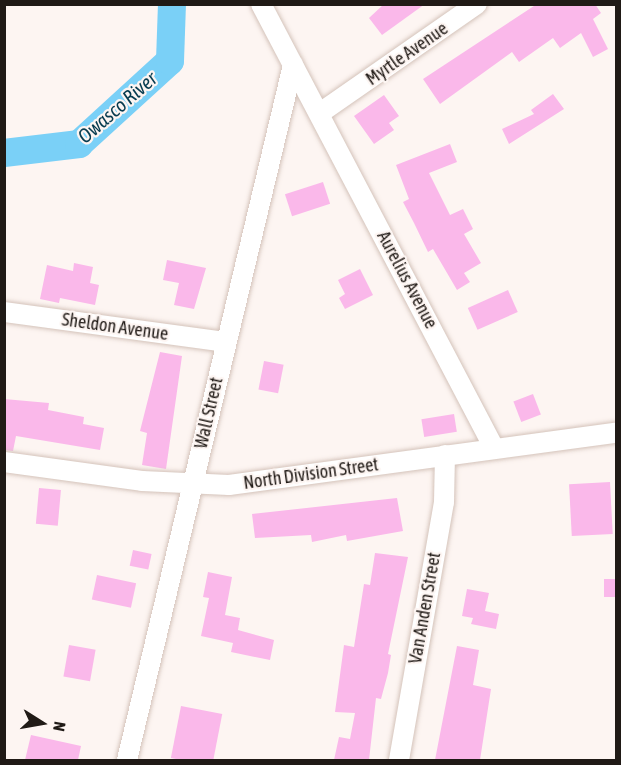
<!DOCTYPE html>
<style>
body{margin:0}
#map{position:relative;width:621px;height:765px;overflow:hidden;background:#fdf5f2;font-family:"Asap Condensed",sans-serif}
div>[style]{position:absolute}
.river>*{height:28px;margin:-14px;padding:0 14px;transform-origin:14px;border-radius:14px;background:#7ad0f7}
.building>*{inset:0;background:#fab8ea;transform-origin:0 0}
.roads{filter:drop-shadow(0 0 2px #d4c3ba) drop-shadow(0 0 2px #d4c3ba)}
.minor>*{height:20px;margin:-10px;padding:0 10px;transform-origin:10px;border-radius:10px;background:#fff}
span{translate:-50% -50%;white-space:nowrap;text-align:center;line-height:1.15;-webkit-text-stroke:4.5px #fdf5f2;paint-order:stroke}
.street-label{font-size:18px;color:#201a16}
.water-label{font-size:20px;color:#073c50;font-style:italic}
.frame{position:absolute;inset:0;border:6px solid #201a16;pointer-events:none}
.north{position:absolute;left:12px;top:693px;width:60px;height:60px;-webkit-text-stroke:4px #fdf5f2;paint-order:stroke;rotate:101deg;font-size:16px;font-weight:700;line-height:24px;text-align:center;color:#201a16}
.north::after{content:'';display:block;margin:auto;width:21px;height:27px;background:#201a16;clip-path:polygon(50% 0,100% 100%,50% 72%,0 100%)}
</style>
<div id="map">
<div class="river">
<i style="left:4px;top:153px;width:76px;rotate:-6.8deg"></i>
<i style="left:79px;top:144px;width:123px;rotate:-42.4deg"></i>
<i style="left:170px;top:61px;width:57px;rotate:-88deg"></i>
</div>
<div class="building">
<i style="clip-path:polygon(384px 4px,425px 4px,382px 35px,369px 18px)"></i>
<i style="clip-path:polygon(537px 4px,595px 4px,601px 13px,593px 19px,608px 49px,593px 57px,581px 33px,560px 48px,553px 38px,519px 62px,512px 52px,440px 104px,423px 79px)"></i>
<i style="clip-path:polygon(553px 94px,564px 109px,509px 144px,502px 129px,534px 114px,531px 110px)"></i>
<i style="clip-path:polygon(384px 95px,399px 116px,389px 123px,394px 130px,374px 144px,354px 116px)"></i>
<i style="clip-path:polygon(450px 144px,457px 162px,429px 173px,450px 215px,463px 209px,473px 229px,464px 234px,481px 263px,464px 273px,470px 282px,457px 290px,433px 249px,428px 252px,414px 223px,403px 202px,409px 199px,396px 165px)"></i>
<i style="left:323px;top:182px;width:23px;height:40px;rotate:72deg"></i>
<i style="clip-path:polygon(167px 260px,206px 268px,194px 309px,174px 305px,179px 283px,163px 280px)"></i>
<i style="clip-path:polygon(74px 263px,93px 267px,90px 283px,99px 285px,95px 305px,60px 298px,59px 303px,40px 299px,47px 265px,73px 271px)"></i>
<i style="clip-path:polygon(360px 269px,373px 295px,345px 309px,339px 298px,345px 294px,338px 280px)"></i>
<i style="left:508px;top:290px;width:24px;height:44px;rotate:66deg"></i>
<i style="clip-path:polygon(160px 352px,182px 356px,166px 469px,142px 465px,147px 433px,140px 431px)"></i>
<i style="left:264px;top:361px;width:20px;height:29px;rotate:11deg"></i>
<i style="left:533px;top:394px;width:22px;height:21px;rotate:69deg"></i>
<i style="clip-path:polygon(4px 399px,49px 403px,48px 410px,84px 417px,83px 424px,104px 428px,100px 450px,16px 436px,13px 451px,4px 450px)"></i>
<i style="left:454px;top:414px;width:18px;height:33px;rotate:81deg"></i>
<i style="left:610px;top:482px;width:52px;height:41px;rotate:87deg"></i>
<i style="left:39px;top:488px;width:22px;height:36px;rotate:5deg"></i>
<i style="clip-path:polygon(397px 498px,403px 531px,347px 541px,346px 535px,312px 542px,311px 535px,255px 538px,252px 514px)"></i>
<i style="left:133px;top:550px;width:19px;height:16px;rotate:12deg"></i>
<i style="clip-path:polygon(375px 553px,408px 557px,388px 654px,391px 655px,388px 673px,381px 699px,376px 698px,369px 760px,334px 760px,339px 737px,350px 739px,355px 713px,335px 712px,344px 645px,354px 647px,364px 584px,370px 585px)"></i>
<i style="clip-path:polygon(208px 572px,232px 577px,225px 615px,240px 618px,238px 630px,274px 640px,270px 660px,231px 652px,233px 643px,201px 636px,209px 598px,203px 597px)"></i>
<i style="left:97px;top:575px;width:40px;height:25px;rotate:12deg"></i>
<i style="left:604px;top:579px;width:12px;height:18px"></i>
<i style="clip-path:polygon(467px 589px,489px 593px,485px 611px,499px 614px,496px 629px,471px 624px,473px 618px,462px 616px)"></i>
<i style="left:69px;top:645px;width:27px;height:32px;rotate:10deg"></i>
<i style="clip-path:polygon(457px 646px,479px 650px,473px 685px,491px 689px,480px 760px,435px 760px)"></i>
<i style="left:181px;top:706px;width:42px;height:53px;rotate:11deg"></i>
<i style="clip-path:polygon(31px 735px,81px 746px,78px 760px,25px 760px)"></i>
</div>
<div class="roads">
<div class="minor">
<i style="left:261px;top:4px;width:501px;rotate:62.31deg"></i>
<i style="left:320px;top:113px;width:191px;rotate:-34.8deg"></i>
<i style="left:4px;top:312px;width:224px;rotate:7.7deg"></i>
<i style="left:4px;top:462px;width:139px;rotate:7.8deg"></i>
<i style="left:142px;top:481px;width:87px;rotate:2.6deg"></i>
<i style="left:229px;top:485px;width:390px;rotate:-7.7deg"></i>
<i style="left:127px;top:760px;width:715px;rotate:-76.57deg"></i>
<i style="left:399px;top:760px;width:262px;rotate:-80.1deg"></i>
<i style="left:444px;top:502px;width:47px;rotate:-88.8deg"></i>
</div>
</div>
<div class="street-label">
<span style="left:407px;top:54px;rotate:-35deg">Myrtle Avenue</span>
<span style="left:407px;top:280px;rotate:62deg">Aurelius Avenue</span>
<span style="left:115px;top:327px;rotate:8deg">Sheldon Avenue</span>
<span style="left:209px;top:413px;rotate:-77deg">Wall Street</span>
<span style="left:311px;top:474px;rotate:-8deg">North Division Street</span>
<span style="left:425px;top:608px;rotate:-80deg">Van Anden Street</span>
</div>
<div class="water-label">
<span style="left:117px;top:107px;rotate:-41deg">Owasco River</span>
</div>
<div class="frame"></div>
<div class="north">N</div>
</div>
